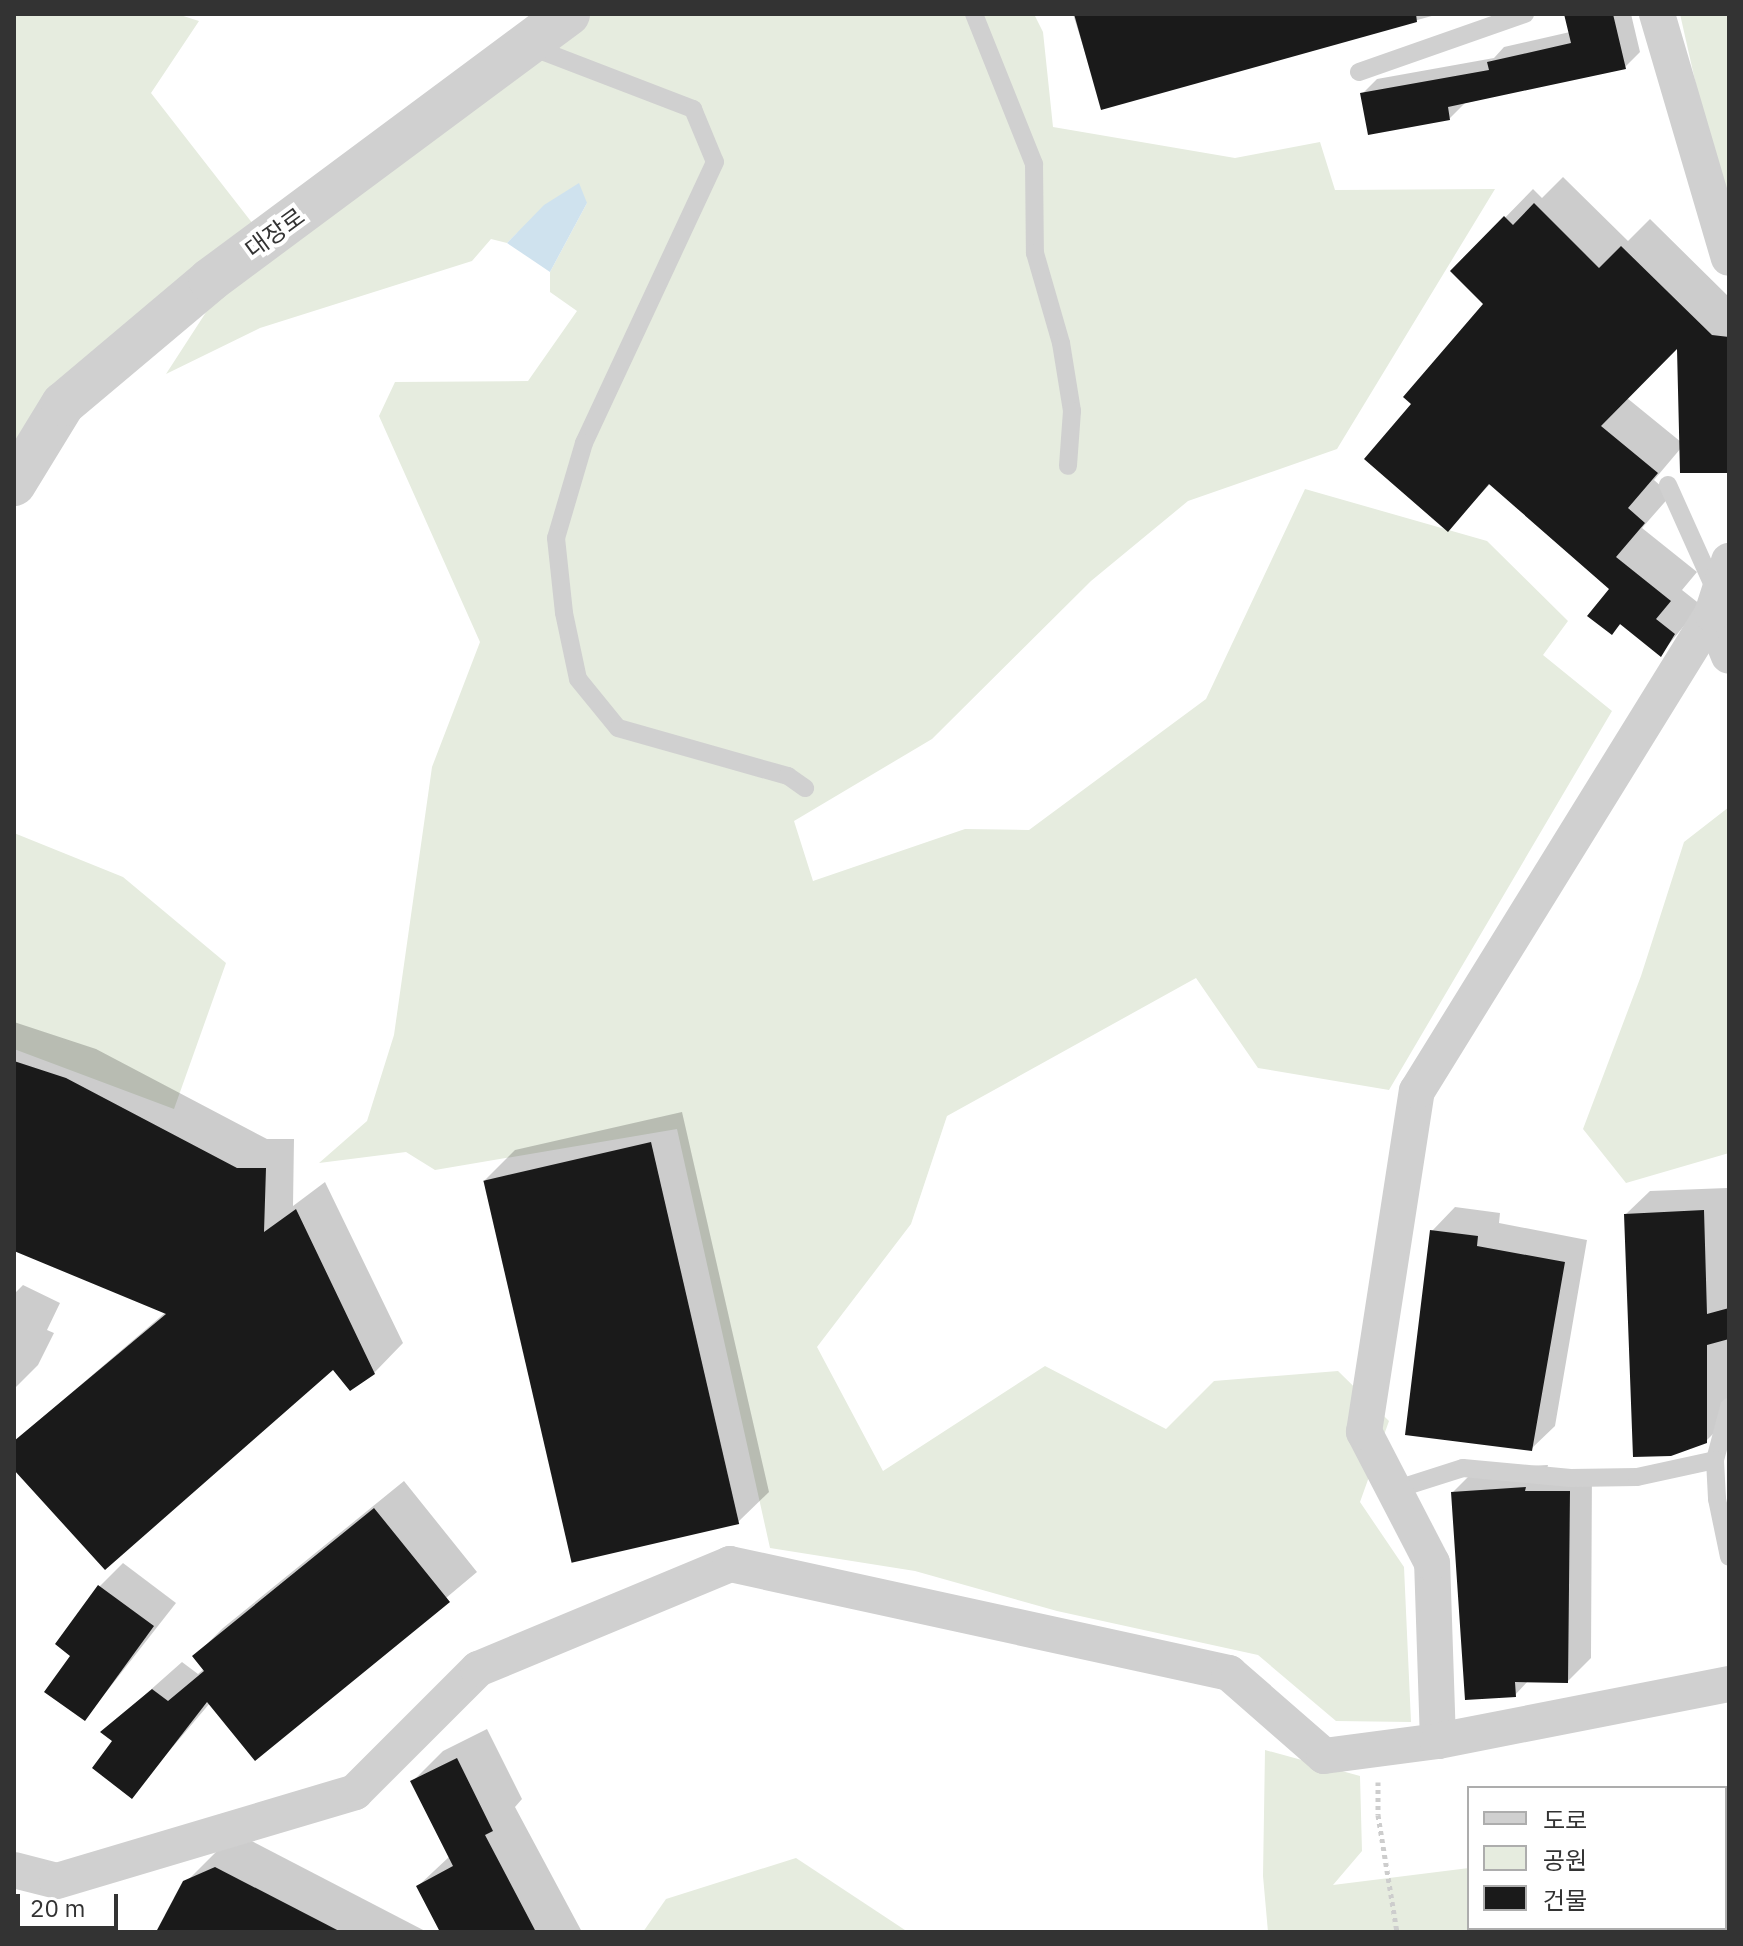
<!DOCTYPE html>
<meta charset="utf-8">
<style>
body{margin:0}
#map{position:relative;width:1743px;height:1946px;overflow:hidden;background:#fff;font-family:"IBM Plex Sans","Noto Sans KR",sans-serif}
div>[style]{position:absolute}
.green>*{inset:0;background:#e6ecdf}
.water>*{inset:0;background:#cfe2ee}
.shadow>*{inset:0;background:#0003}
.building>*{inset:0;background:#1a1a1a;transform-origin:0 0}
.path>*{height:5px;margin-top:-2.5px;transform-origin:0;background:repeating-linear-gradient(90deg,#cdcdcd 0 4px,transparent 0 8px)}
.service>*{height:18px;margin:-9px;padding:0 9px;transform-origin:9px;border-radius:9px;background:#d0d0d0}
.minor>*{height:36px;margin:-18px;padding:0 18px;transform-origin:18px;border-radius:18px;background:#d0d0d0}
.tertiary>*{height:44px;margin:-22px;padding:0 22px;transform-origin:22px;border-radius:22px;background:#d0d0d0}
span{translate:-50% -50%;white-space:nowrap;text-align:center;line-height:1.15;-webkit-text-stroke:8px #fff;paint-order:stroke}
.street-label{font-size:24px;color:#333}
.frame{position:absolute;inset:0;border:16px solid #333;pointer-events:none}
.legend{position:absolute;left:1467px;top:1786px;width:260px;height:144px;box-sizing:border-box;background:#fff;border:2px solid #adadad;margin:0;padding:10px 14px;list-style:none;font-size:24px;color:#333}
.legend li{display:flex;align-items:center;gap:16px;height:40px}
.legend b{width:40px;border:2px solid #adadad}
.scale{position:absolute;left:16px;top:1894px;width:102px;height:36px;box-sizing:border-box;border:4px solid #333;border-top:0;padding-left:10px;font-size:24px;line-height:28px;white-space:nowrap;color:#333;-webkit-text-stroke:6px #fff;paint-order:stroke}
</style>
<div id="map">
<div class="green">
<i style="clip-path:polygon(14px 14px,177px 14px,199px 21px,151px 93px,253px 224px,14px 456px)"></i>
<i style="clip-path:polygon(592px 14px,1034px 14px,1043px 32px,1053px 127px,1235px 158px,1320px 142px,1335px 190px,1495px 189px,1337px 449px,1188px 501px,1091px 581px,932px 739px,794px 821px,813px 881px,965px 829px,1029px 830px,1206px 699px,1305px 489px,1487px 541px,1568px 621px,1543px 655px,1612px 711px,1389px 1090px,1258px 1068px,1196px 978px,947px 1116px,911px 1224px,817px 1347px,883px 1471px,1045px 1366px,1166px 1429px,1214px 1381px,1338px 1371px,1389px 1421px,1360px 1502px,1404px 1567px,1411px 1722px,1336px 1721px,1258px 1655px,1057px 1611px,915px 1571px,770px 1548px,677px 1129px,435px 1170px,406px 1152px,319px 1163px,367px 1121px,394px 1035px,432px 767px,480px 642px,379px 416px,395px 382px,528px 381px,577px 311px,550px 292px,550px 272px,587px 203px,517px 233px,507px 243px,491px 239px,472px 261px,260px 328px,166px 374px,212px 303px)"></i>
<i style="clip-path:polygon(1680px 14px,1729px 14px,1729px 228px,1701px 107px)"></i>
<i style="clip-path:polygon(1729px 807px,1729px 1153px,1626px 1183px,1583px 1129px,1641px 976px,1684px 842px)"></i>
<i style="clip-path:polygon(14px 833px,123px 877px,226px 963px,174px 1109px,14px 1049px)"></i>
<i style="clip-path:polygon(1265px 1750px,1360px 1776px,1362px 1851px,1333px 1885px,1469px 1868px,1469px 1928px,1520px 1932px,1268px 1932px,1263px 1876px)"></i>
<i style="clip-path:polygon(796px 1858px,908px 1932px,643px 1932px,666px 1899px)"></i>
</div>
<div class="water">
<i style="clip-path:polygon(579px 183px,587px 203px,550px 272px,507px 243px,544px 205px)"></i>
</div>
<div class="shadow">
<i style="clip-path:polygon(1073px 14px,1439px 14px,1102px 107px)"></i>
<i style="clip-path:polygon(1566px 14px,1631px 14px,1640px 52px,1625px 67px,1465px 103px,1450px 118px,1362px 94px,1377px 79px,1494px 58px,1504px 47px,1570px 32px)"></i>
<i style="clip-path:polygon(evenodd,1563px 177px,1628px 241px,1650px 219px,1729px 297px,1729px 471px,1681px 448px,1654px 480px,1671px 495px,1642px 528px,1697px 572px,1682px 590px,1701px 605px,1661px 654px,1622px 623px,1612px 632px,1611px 588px,1491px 483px,1448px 529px,1414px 404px,1486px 303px,1453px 271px,1533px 189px,1542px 198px,1563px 177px,1679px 345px,1681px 442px,1627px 398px,1679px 345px)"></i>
<i style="clip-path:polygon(14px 1022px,96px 1049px,267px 1139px,294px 1139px,293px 1206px,325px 1182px,403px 1343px,374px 1373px,333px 1368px,14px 1467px,14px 1442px,166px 1312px,14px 1249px)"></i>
<i style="clip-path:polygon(682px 1112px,769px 1492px,738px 1522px,485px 1180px,515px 1150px)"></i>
<i style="clip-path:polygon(1727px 1188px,1729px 1418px,1706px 1441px,1626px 1214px,1650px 1191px)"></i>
<i style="clip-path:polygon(1455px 1207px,1500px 1213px,1499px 1223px,1587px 1240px,1555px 1426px,1531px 1449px,1432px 1231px)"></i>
<i style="clip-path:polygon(23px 1285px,60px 1303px,47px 1330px,54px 1333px,38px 1365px,14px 1389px,14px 1294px)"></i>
<i style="clip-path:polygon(1548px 1465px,1547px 1469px,1592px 1469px,1591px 1658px,1568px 1681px,1529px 1680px,1515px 1695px,1453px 1492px,1476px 1469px)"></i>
<i style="clip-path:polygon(404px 1481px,477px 1572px,255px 1758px,210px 1703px,131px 1796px,115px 1741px,103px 1732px,182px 1662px,198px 1674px,205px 1668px,195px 1656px,223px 1628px)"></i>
<i style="clip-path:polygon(123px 1563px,176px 1603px,85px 1719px,73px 1656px,100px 1586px)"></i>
<i style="clip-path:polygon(487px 1729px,522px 1799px,515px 1807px,582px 1932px,443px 1932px,418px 1886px,450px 1856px,413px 1781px,443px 1751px)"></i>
<i style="clip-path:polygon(246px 1838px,427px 1932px,158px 1932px,185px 1883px,216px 1852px)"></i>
</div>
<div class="building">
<i style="clip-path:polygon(1074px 14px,1416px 14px,1417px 22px,1101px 110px)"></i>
<i style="clip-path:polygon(1564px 14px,1613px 14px,1626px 69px,1448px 107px,1450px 120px,1368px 135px,1360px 93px,1489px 70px,1487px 62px,1571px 43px)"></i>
<i style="clip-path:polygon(1534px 203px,1599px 268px,1621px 246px,1712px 335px,1729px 337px,1729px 473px,1680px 473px,1677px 349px,1601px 426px,1658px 473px,1628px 508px,1645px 523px,1616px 557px,1671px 601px,1656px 619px,1675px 634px,1661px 657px,1620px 624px,1612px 635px,1587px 616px,1609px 589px,1489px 484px,1448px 532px,1364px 459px,1411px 404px,1403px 397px,1483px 304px,1450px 271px,1504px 216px,1513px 225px)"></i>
<i style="clip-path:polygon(14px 1061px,66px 1078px,237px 1168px,266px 1168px,264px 1232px,296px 1209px,375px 1374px,350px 1391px,333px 1370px,105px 1570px,14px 1470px,14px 1441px,166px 1314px,14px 1251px)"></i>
<i style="left:651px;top:1142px;width:392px;height:172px;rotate:77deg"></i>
<i style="clip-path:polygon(1704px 1210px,1707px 1314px,1729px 1308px,1729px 1339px,1707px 1345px,1707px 1443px,1671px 1456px,1633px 1457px,1624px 1214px)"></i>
<i style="clip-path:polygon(1430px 1230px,1478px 1236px,1477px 1246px,1565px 1262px,1532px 1451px,1405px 1435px)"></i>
<i style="clip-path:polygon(1526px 1487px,1525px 1491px,1570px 1491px,1568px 1683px,1515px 1682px,1516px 1697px,1465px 1700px,1451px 1492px)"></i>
<i style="clip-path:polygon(374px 1508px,450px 1602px,255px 1761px,207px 1702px,132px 1799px,92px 1768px,112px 1741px,100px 1732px,152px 1689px,168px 1701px,204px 1671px,192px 1656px)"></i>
<i style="clip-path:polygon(98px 1585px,154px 1626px,85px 1721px,44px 1692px,70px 1656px,55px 1644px)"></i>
<i style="clip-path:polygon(457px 1758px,493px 1831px,485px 1835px,536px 1932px,440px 1932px,416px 1886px,453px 1866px,410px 1781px)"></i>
<i style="clip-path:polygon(215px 1867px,341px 1932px,156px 1932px,183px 1881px)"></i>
</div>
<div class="path">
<i style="left:1378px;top:1782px;width:33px;rotate:90deg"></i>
<i style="left:1378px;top:1815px;width:119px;rotate:80.8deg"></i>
</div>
<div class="service">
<i style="left:974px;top:14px;width:162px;rotate:68.2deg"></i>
<i style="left:1034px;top:164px;width:89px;rotate:89.4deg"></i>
<i style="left:1035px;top:253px;width:94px;rotate:73.9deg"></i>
<i style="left:1061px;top:343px;width:69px;rotate:80.8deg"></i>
<i style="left:1072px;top:411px;width:55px;rotate:94.2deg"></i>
<i style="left:529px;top:46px;width:176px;rotate:21deg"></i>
<i style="left:693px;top:109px;width:57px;rotate:67.5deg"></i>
<i style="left:715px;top:162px;width:310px;rotate:115deg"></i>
<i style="left:584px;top:443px;width:99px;rotate:106.4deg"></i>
<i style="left:556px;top:538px;width:75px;rotate:83.9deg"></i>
<i style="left:564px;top:613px;width:67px;rotate:78deg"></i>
<i style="left:578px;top:679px;width:63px;rotate:50.8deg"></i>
<i style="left:618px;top:728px;width:177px;rotate:15.8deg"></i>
<i style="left:788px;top:776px;width:21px;rotate:35deg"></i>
<i style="left:1359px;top:72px;width:176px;rotate:-19.3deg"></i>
<i style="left:1668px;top:485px;width:120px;rotate:65.8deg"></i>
<i style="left:1729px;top:1407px;width:55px;rotate:104.8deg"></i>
<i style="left:1715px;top:1460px;width:39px;rotate:87deg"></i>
<i style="left:1717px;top:1499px;width:59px;rotate:78.3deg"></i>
<i style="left:1394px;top:1490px;width:72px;rotate:-17.7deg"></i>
<i style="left:1463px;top:1468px;width:108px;rotate:5.3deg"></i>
<i style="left:1571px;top:1478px;width:66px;rotate:-0.9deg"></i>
<i style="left:1637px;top:1477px;width:80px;rotate:-12.3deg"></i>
</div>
<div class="minor">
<i style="left:1657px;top:14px;width:254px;rotate:73.6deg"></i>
<i style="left:1712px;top:614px;width:45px;rotate:68deg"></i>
<i style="left:1438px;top:1741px;width:178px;rotate:-91.9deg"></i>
<i style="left:1432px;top:1563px;width:148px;rotate:-117.4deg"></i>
<i style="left:1364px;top:1432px;width:345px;rotate:-81.2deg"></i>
<i style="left:1417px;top:1091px;width:561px;rotate:-58.27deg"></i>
<i style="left:1712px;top:614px;width:56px;rotate:-72.2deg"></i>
<i style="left:14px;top:1870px;width:44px;rotate:14.3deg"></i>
<i style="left:57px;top:1881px;width:311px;rotate:-16.6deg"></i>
<i style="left:355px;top:1792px;width:174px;rotate:-45deg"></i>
<i style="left:478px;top:1669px;width:273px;rotate:-22.6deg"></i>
<i style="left:730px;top:1564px;width:511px;rotate:12.32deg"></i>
<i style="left:1229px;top:1673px;width:126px;rotate:41.1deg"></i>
<i style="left:1324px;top:1756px;width:115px;rotate:-7.5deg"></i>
<i style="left:1438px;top:1741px;width:297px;rotate:-11.1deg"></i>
</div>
<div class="tertiary">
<i style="left:14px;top:484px;width:94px;rotate:-58.5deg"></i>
<i style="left:63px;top:404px;width:192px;rotate:-40.1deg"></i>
<i style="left:210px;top:280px;width:446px;rotate:-36.6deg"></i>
</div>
<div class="street-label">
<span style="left:275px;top:233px;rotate:-36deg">대장로</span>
</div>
<div class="frame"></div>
<ul class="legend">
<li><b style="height:10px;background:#d0d0d0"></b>도로</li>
<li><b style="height:22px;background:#e6ecdf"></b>공원</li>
<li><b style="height:22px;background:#1a1a1a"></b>건물</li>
</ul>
<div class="scale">20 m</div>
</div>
